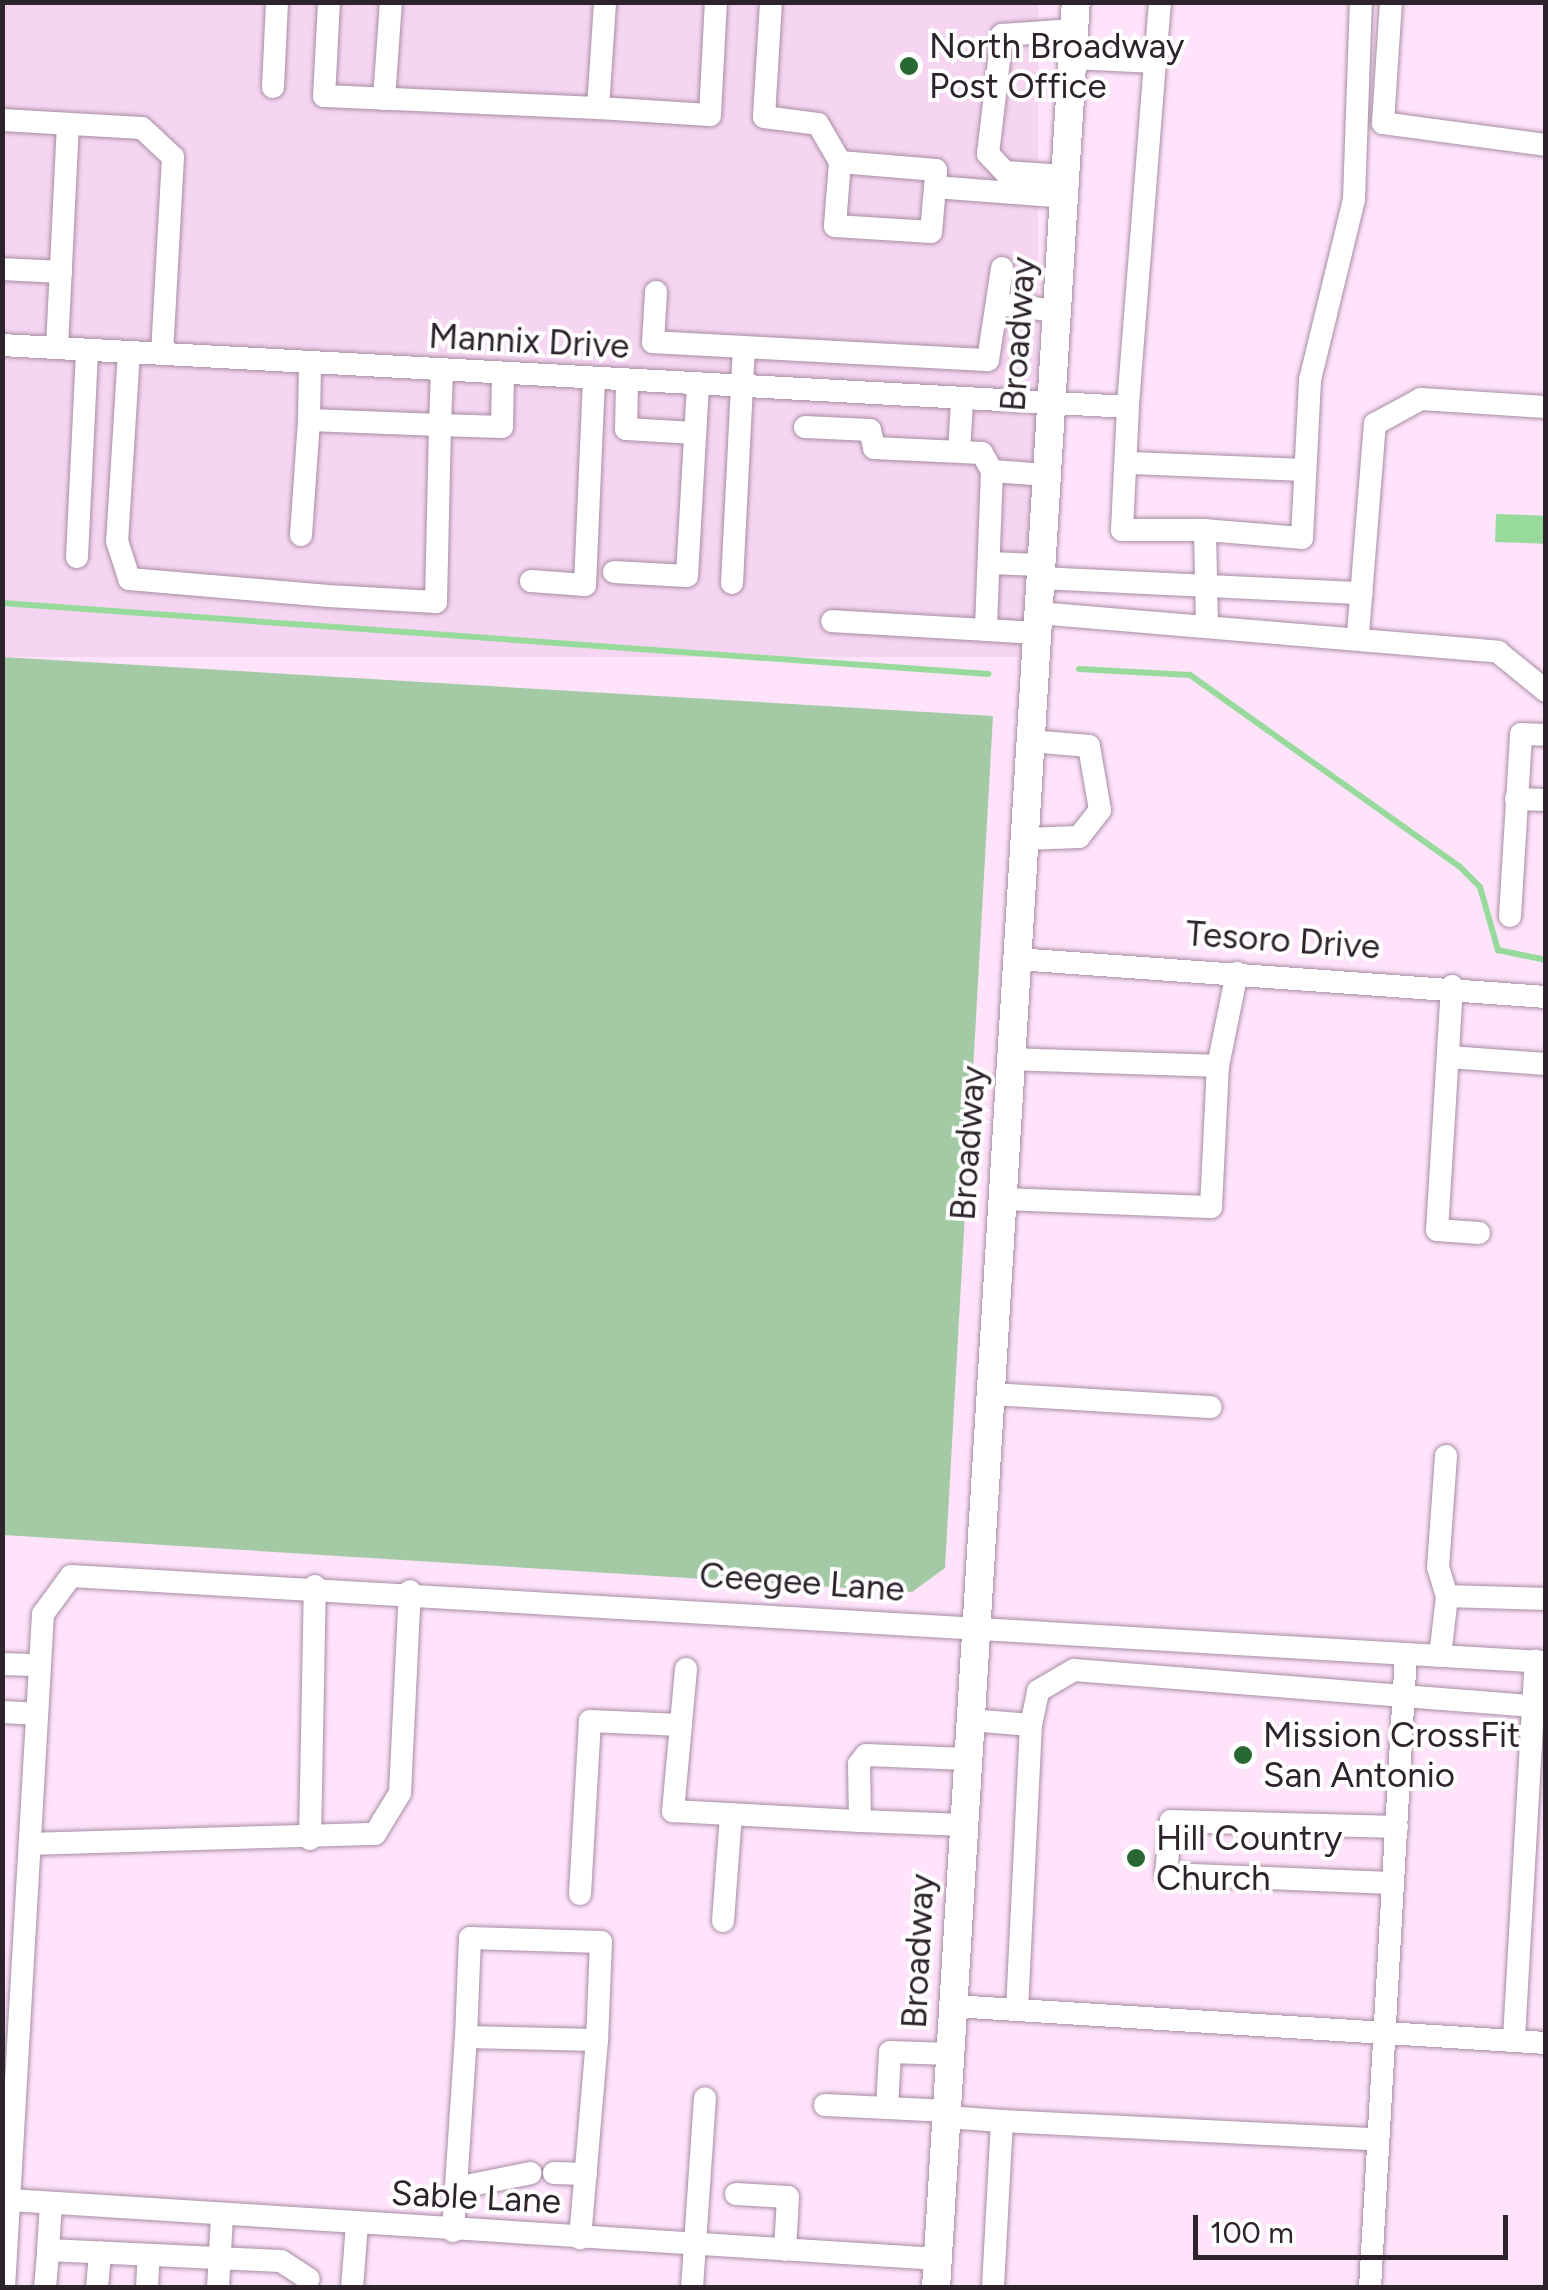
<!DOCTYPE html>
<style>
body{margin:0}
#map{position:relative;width:1548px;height:2290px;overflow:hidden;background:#fee3fb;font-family:Figtree,sans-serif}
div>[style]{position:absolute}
.built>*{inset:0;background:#f6d5f2;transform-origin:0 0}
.green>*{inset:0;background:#a3caa5}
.water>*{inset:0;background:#97da9c;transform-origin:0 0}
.stream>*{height:6px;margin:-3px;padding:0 3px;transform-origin:3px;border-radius:3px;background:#97da9c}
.roads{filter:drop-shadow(0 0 2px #a68da3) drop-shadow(0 0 2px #a68da3)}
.minor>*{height:22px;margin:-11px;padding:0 11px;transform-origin:11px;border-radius:11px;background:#fff}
.major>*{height:28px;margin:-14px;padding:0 14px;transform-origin:14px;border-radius:14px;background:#fff}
.dots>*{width:28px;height:28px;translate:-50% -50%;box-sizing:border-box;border:5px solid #fff;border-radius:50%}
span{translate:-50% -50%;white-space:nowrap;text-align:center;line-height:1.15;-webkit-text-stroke:8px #fff;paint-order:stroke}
.poi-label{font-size:35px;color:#2d232c}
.left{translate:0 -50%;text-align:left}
.street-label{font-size:35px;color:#2d232c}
.frame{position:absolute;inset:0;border:5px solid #2d232c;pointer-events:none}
.scale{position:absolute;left:1193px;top:2215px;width:315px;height:45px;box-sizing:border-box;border:5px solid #2d232c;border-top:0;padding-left:12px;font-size:30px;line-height:35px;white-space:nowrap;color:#2d232c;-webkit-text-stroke:8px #fff;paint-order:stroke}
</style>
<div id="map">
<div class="built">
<i style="left:2px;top:3px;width:1036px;height:654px"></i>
</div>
<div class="green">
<i style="clip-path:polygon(2px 657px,993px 716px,945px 1568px,912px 1592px,3px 1535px)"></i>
</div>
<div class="water">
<i style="left:1496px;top:514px;width:49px;height:28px;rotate:2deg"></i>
</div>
<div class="stream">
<i style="left:2px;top:603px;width:989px;rotate:4.12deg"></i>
<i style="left:1079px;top:669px;width:111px;rotate:3.1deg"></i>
<i style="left:1190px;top:675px;width:331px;rotate:35.4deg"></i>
<i style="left:1460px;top:867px;width:28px;rotate:45deg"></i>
<i style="left:1480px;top:887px;width:66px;rotate:74.1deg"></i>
<i style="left:1498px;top:950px;width:49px;rotate:11.8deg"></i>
</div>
<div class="roads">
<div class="minor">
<i style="left:329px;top:2px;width:94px;rotate:93deg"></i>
<i style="left:324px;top:96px;width:274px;rotate:2.5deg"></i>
<i style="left:598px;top:108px;width:106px;rotate:-86.2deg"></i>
<i style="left:771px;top:2px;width:115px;rotate:93.5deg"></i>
<i style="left:764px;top:117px;width:54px;rotate:7.4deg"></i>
<i style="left:818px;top:124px;width:44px;rotate:59.9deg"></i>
<i style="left:840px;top:162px;width:64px;rotate:94.5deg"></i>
<i style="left:835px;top:226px;width:96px;rotate:3.6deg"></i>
<i style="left:931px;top:232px;width:45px;rotate:-84.9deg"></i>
<i style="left:1391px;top:2px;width:121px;rotate:93.8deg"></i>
<i style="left:1383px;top:123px;width:164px;rotate:7.7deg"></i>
<i style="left:1072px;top:58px;width:83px;rotate:2.8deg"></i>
<i style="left:1155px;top:62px;width:346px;rotate:94.5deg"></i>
<i style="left:1155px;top:62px;width:60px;rotate:-85.2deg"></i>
<i style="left:273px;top:87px;width:85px;rotate:-87.3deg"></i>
<i style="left:384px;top:99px;width:97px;rotate:-85.9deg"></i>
<i style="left:598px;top:108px;width:112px;rotate:3.6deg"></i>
<i style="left:710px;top:115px;width:113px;rotate:-87deg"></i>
<i style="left:2px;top:120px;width:140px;rotate:3.3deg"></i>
<i style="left:142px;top:128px;width:42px;rotate:43.1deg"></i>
<i style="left:173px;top:157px;width:197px;rotate:93.2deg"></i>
<i style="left:840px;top:162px;width:96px;rotate:4.8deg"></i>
<i style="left:936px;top:170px;width:17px;rotate:93deg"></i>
<i style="left:935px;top:187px;width:129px;rotate:4.4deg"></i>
<i style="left:1065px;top:176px;width:60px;rotate:-176.2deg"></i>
<i style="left:1005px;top:172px;width:25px;rotate:-133deg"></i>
<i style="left:988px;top:154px;width:120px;rotate:-83.3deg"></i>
<i style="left:1002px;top:35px;width:72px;rotate:-4deg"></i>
<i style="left:2px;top:269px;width:59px;rotate:2.9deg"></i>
<i style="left:656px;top:292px;width:50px;rotate:93.4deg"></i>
<i style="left:653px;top:342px;width:335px;rotate:3.1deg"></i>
<i style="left:988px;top:360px;width:93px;rotate:-81.3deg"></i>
<i style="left:999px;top:304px;width:58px;rotate:6.9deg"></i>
<i style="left:2px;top:345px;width:1128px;rotate:3.15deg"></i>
<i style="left:1128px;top:407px;width:123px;rotate:92.8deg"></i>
<i style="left:1122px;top:530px;width:83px"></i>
<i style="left:1205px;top:530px;width:95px;rotate:88.8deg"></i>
<i style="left:57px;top:348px;width:224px;rotate:-87.2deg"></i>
<i style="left:129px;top:352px;width:189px;rotate:93.6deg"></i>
<i style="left:117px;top:541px;width:40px;rotate:72deg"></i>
<i style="left:129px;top:579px;width:200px;rotate:4.9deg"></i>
<i style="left:328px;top:596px;width:108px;rotate:3.2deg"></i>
<i style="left:436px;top:602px;width:177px;rotate:-88.7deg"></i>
<i style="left:440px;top:425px;width:62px;rotate:1.8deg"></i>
<i style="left:502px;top:427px;width:53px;rotate:-88.9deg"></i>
<i style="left:310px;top:363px;width:57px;rotate:91deg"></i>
<i style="left:309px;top:420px;width:131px;rotate:2.2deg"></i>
<i style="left:440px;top:425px;width:54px;rotate:-87.9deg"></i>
<i style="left:627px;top:382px;width:47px;rotate:91.2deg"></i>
<i style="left:626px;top:429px;width:69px;rotate:3.3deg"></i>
<i style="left:805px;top:427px;width:65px;rotate:2.6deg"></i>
<i style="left:870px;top:430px;width:18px;rotate:77deg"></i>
<i style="left:874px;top:448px;width:108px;rotate:2.7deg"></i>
<i style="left:982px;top:453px;width:21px;rotate:61deg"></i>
<i style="left:992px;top:471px;width:159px;rotate:92.2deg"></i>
<i style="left:986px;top:630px;width:154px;rotate:-176.7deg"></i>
<i style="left:959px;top:451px;width:49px;rotate:-86.5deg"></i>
<i style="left:1131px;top:463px;width:174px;rotate:2.3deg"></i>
<i style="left:992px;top:471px;width:55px;rotate:4.2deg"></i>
<i style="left:1205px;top:530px;width:97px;rotate:4.7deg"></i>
<i style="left:1302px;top:538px;width:158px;rotate:-87.1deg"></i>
<i style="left:1310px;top:380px;width:186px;rotate:-76.3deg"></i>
<i style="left:1354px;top:199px;width:197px;rotate:-88deg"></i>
<i style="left:301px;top:535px;width:115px;rotate:-86deg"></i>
<i style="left:77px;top:557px;width:207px;rotate:-87.2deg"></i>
<i style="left:989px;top:563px;width:52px;rotate:2.2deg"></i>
<i style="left:614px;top:572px;width:73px;rotate:3.1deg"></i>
<i style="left:687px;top:576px;width:190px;rotate:-86.7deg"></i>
<i style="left:1040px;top:578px;width:322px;rotate:2.7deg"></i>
<i style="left:531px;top:581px;width:54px;rotate:4.2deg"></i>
<i style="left:585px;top:585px;width:205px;rotate:-87.5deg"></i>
<i style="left:732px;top:583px;width:236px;rotate:-87.1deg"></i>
<i style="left:1038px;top:613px;width:462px;rotate:4.8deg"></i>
<i style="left:1498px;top:652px;width:62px;rotate:39.1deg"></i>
<i style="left:986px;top:630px;width:51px;rotate:3.4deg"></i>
<i style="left:1358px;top:634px;width:211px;rotate:-85.4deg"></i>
<i style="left:1375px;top:424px;width:52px;rotate:-28.5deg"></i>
<i style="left:1421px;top:399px;width:125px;rotate:3.7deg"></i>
<i style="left:1516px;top:799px;width:30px;rotate:2deg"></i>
<i style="left:1024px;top:839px;width:55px;rotate:-2.1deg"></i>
<i style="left:1079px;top:837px;width:34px;rotate:-52deg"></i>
<i style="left:1100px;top:810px;width:65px;rotate:-99.8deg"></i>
<i style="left:1089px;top:746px;width:59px;rotate:-175.2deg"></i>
<i style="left:1510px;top:916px;width:182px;rotate:-86.5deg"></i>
<i style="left:1521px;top:734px;width:25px;rotate:2deg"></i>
<i style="left:1017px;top:959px;width:530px;rotate:4.11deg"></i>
<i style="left:1452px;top:986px;width:244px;rotate:93.5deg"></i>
<i style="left:1437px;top:1230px;width:42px;rotate:4.1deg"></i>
<i style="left:1449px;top:1057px;width:97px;rotate:4.1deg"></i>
<i style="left:1218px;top:1066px;width:95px;rotate:-78.5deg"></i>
<i style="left:1002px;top:1199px;width:209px;rotate:2.2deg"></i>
<i style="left:1211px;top:1207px;width:141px;rotate:-87.2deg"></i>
<i style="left:1218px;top:1066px;width:208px;rotate:-178.1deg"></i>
<i style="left:990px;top:1394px;width:221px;rotate:3.4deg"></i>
<i style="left:1446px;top:1456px;width:111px;rotate:94.1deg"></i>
<i style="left:1438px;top:1567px;width:30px;rotate:73deg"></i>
<i style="left:1440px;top:1656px;width:60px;rotate:-83.3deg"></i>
<i style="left:1447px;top:1596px;width:99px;rotate:1.7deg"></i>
<i style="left:2px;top:1664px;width:38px;rotate:2deg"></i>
<i style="left:686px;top:1669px;width:143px;rotate:95.2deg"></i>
<i style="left:673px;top:1811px;width:187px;rotate:3.1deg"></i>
<i style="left:2px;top:1712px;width:35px;rotate:3deg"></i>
<i style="left:970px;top:1720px;width:61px;rotate:4.7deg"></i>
<i style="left:1031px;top:1725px;width:35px;rotate:-78deg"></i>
<i style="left:1038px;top:1691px;width:42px;rotate:-30.3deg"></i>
<i style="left:1074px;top:1670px;width:460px;rotate:4.5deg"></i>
<i style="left:963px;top:1825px;width:103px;rotate:-177.8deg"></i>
<i style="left:860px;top:1821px;width:57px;rotate:-91deg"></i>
<i style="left:859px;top:1764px;width:11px;rotate:-52deg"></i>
<i style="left:866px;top:1755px;width:101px;rotate:2.3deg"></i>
<i style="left:310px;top:1839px;width:253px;rotate:-88.9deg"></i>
<i style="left:30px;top:1844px;width:345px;rotate:-1.7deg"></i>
<i style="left:375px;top:1834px;width:48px;rotate:-58.6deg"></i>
<i style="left:400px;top:1793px;width:202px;rotate:-87.2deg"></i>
<i style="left:1393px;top:1883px;width:227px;rotate:-177.7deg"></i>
<i style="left:1166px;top:1874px;width:53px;rotate:-84.6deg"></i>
<i style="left:1171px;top:1821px;width:226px;rotate:1.5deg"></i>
<i style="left:580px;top:1894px;width:173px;rotate:-86.7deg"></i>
<i style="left:590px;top:1721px;width:91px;rotate:2.5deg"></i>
<i style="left:723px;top:1921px;width:107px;rotate:-85.7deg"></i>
<i style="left:953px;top:2006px;width:594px;rotate:3.57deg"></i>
<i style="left:1017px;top:2010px;width:285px;rotate:-87.2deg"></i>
<i style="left:466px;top:2037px;width:99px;rotate:-87.7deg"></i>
<i style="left:470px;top:1938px;width:65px;rotate:1.8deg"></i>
<i style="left:535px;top:1940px;width:66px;rotate:1.7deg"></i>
<i style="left:601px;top:1942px;width:98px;rotate:92.3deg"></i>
<i style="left:1514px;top:2038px;width:378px;rotate:-86.7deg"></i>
<i style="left:825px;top:2105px;width:62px;rotate:2.8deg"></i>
<i style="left:947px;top:2111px;width:60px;rotate:-177.1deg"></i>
<i style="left:887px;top:2108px;width:56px;rotate:-86.9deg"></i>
<i style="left:890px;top:2052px;width:60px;rotate:1.9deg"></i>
<i style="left:946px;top:2117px;width:56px;rotate:4.1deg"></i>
<i style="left:1002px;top:2121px;width:167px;rotate:93.1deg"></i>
<i style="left:1002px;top:2121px;width:372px;rotate:2.8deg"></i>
<i style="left:554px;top:2173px;width:32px;rotate:2deg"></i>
<i style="left:456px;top:2188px;width:76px;rotate:-11.3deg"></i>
<i style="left:736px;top:2194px;width:52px;rotate:3.3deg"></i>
<i style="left:788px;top:2197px;width:53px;rotate:93.2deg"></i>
<i style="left:10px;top:2200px;width:930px;rotate:3.64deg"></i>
<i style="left:453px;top:2231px;width:194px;rotate:-86.2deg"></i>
<i style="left:466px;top:2037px;width:131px;rotate:1.3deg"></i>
<i style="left:597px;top:2040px;width:199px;rotate:94.9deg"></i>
<i style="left:48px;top:2250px;width:47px;rotate:-86.3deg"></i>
<i style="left:4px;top:2288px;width:675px;rotate:-86.69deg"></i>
<i style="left:43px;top:1614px;width:47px;rotate:-53.6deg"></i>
<i style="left:71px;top:1576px;width:1478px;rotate:3.34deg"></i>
<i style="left:45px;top:2288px;width:38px;rotate:-85deg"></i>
<i style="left:48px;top:2250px;width:233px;rotate:2.7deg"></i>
<i style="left:281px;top:2261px;width:33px;rotate:33deg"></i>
<i style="left:97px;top:2288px;width:36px;rotate:-85deg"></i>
<i style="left:147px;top:2288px;width:33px;rotate:-87deg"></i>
<i style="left:218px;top:2288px;width:72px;rotate:-86.8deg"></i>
<i style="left:352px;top:2288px;width:63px;rotate:-85.5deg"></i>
<i style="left:692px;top:2288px;width:190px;rotate:-86.1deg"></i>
<i style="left:1370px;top:2288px;width:635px;rotate:-86.75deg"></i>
</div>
<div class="major">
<i style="left:936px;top:2288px;width:2290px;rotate:-86.5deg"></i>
</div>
</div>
<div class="dots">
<i style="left:909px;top:66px;background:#286832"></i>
<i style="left:1243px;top:1755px;background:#286832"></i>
<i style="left:1136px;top:1858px;background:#286832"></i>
</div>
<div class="poi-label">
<span class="left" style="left:929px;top:66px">North Broadway<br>Post Office</span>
<span class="left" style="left:1263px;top:1755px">Mission CrossFit<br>San Antonio</span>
<span class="left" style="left:1156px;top:1858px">Hill Country<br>Church</span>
</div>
<div class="street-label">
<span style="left:1018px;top:334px;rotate:-86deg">Broadway</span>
<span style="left:529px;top:341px;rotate:3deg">Mannix Drive</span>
<span style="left:1283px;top:940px;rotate:4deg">Tesoro Drive</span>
<span style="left:968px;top:1143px;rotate:-86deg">Broadway</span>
<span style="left:802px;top:1582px;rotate:4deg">Ceegee Lane</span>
<span style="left:918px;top:1951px;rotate:-87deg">Broadway</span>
<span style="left:476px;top:2197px;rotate:3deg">Sable Lane</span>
</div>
<div class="frame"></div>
<div class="scale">100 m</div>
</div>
